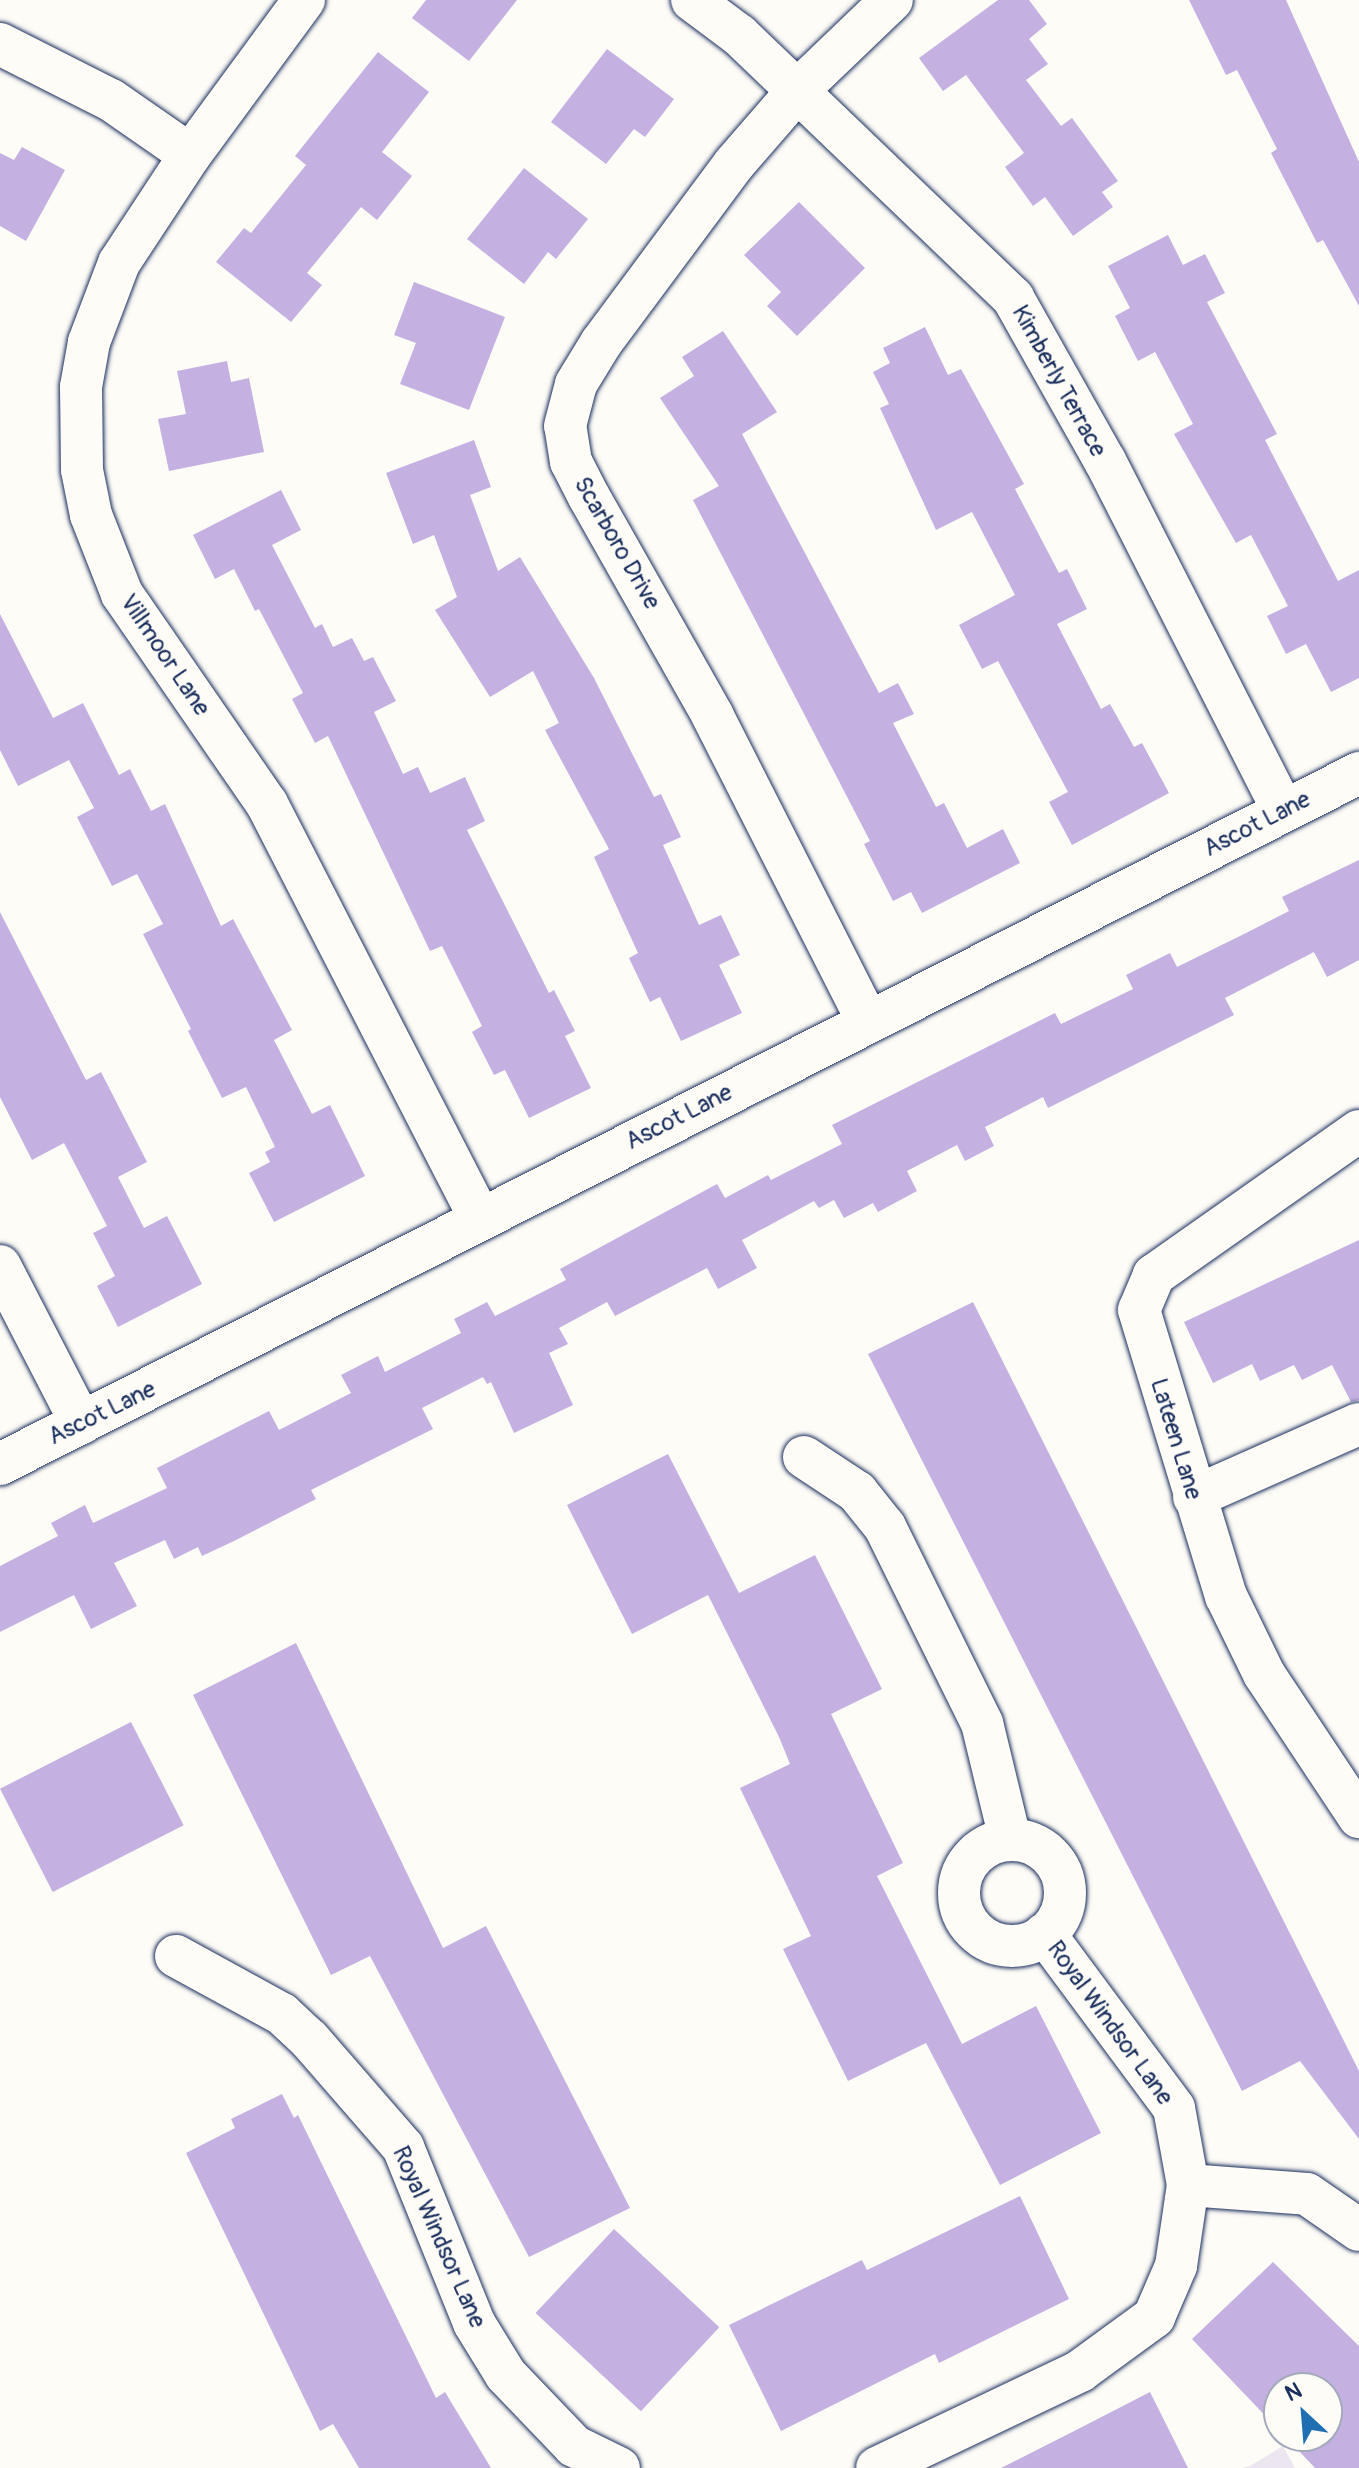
<!DOCTYPE html>
<style>
body{margin:0}
#map{position:relative;width:1359px;height:2468px;overflow:hidden;background:#fdfcf7;font-family:Pangolin,sans-serif}
div>[style]{position:absolute}
.built>*{inset:0;background:#ece6f0}
.building>*{inset:0;background:#c4b1e1;transform-origin:0 0}
.roads{filter:drop-shadow(0 0 2px #1b2f5e) drop-shadow(0 0 2px #1b2f5e)}
.minor>*{height:42px;margin:-21px;padding:0 21px;transform-origin:21px;border-radius:21px;background:#fdfcf7}
.minor>.ring{margin:-21px;padding:0;box-sizing:content-box;background:none;border:42px solid #fdfcf7;border-radius:50%}
span{translate:-50% -50%;white-space:nowrap;text-align:center;line-height:1.15;-webkit-text-stroke:6px #fdfcf7;paint-order:stroke}
.street-label{font-size:24px;color:#1b2f5e}
.north{position:absolute;left:1263px;top:2372px;width:80px;height:80px;box-sizing:border-box;background:#fdfcf7;border:2px solid #a3aaba;border-radius:50%;rotate:334deg;font-size:22px;font-weight:700;line-height:32px;text-align:center;color:#1b2f5e}
.north::after{content:'';display:block;margin:auto;width:28px;height:36px;background:#1f6fb2;clip-path:polygon(50% 0,100% 100%,50% 72%,0 100%)}
</style>
<div id="map">
<div class="built">
<i style="clip-path:polygon(1283px 2446px,1295px 2468px,1243px 2468px,1250px 2466px)"></i>
</div>
<div class="building">
<i style="clip-path:polygon(426px 0,517px 0,469px 61px,412px 18px)"></i>
<i style="clip-path:polygon(998px 0,1029px 0,1047px 24px,1029px 39px,1048px 64px,1026px 80px,1061px 126px,1072px 118px,1118px 181px,1102px 192px,1113px 207px,1073px 236px,1045px 197px,1033px 206px,1005px 167px,1024px 153px,966px 75px,943px 91px,919px 58px)"></i>
<i style="clip-path:polygon(1189px 0,1286px 0,1359px 162px,1359px 306px,1323px 240px,1317px 243px,1271px 153px,1277px 149px,1237px 70px,1226px 75px)"></i>
<i style="clip-path:polygon(607px 49px,674px 99px,645px 137px,634px 129px,606px 164px,551px 122px)"></i>
<i style="clip-path:polygon(378px 52px,429px 92px,382px 152px,412px 176px,377px 220px,361px 207px,307px 273px,322px 285px,291px 322px,216px 262px,244px 228px,251px 233px,306px 165px,295px 156px)"></i>
<i style="clip-path:polygon(22px 147px,65px 170px,26px 241px,0 226px,0 153px,14px 160px)"></i>
<i style="clip-path:polygon(524px 168px,588px 219px,556px 259px,548px 252px,524px 284px,467px 239px)"></i>
<i style="clip-path:polygon(799px 202px,865px 268px,797px 336px,767px 306px,781px 292px,744px 255px)"></i>
<i style="clip-path:polygon(1168px 235px,1183px 265px,1205px 254px,1225px 293px,1207px 302px,1277px 434px,1265px 440px,1338px 581px,1359px 570px,1359px 678px,1331px 692px,1306px 644px,1286px 654px,1267px 616px,1288px 606px,1251px 535px,1236px 543px,1174px 434px,1193px 424px,1155px 352px,1138px 361px,1115px 316px,1130px 308px,1108px 266px)"></i>
<i style="clip-path:polygon(414px 282px,505px 317px,469px 410px,400px 384px,416px 343px,394px 335px)"></i>
<i style="clip-path:polygon(925px 327px,948px 375px,961px 369px,1024px 484px,1015px 489px,1059px 573px,1067px 569px,1087px 609px,1057px 624px,1101px 709px,1110px 704px,1134px 747px,1142px 743px,1169px 793px,1072px 845px,1049px 802px,1068px 792px,998px 661px,982px 669px,959px 625px,1015px 595px,972px 512px,936px 530px,880px 408px,889px 404px,873px 372px,890px 363px,883px 348px)"></i>
<i style="clip-path:polygon(723px 331px,777px 412px,742px 434px,879px 693px,898px 683px,914px 714px,893px 723px,936px 807px,944px 803px,967px 848px,1003px 829px,1020px 863px,922px 913px,911px 892px,893px 901px,864px 844px,870px 841px,693px 500px,719px 486px,660px 398px,694px 376px,682px 357px)"></i>
<i style="clip-path:polygon(227px 361px,231px 382px,249px 378px,264px 452px,169px 471px,158px 419px,186px 414px,177px 371px)"></i>
<i style="clip-path:polygon(474px 440px,491px 487px,470px 495px,498px 571px,520px 557px,594px 678px,654px 797px,661px 794px,681px 837px,663px 845px,699px 925px,721px 915px,740px 955px,719px 965px,742px 1013px,681px 1041px,660px 997px,650px 1002px,629px 958px,638px 953px,594px 857px,609px 849px,545px 730px,559px 723px,533px 671px,490px 697px,435px 610px,457px 597px,434px 535px,413px 544px,386px 473px)"></i>
<i style="clip-path:polygon(281px 490px,301px 530px,272px 545px,315px 628px,322px 624px,333px 647px,352px 638px,364px 661px,373px 657px,396px 701px,374px 712px,403px 774px,418px 767px,430px 793px,465px 777px,485px 821px,467px 830px,549px 993px,554px 990px,575px 1031px,565px 1036px,591px 1088px,529px 1118px,505px 1070px,494px 1075px,472px 1032px,482px 1026px,442px 946px,430px 951px,328px 736px,315px 743px,292px 699px,303px 693px,259px 609px,255px 611px,234px 569px,215px 579px,193px 535px)"></i>
<i style="clip-path:polygon(0 614px,53px 718px,83px 703px,119px 775px,130px 769px,151px 811px,165px 804px,221px 926px,233px 919px,292px 1030px,274px 1040px,312px 1114px,330px 1105px,365px 1176px,274px 1222px,249px 1173px,270px 1162px,265px 1152px,275px 1147px,246px 1087px,222px 1098px,188px 1031px,191px 1029px,143px 934px,163px 924px,137px 874px,112px 886px,77px 817px,94px 808px,69px 760px,18px 786px,0 750px)"></i>
<i style="clip-path:polygon(1359px 860px,1359px 960px,1327px 977px,1314px 952px,1225px 998px,1234px 1015px,1048px 1108px,1043px 1097px,985px 1127px,994px 1146px,965px 1161px,957px 1145px,907px 1171px,917px 1191px,878px 1212px,873px 1203px,844px 1218px,834px 1200px,819px 1208px,814px 1201px,742px 1240px,757px 1268px,718px 1289px,707px 1268px,615px 1316px,607px 1302px,559px 1328px,568px 1344px,549px 1353px,573px 1405px,514px 1433px,491px 1382px,487px 1384px,483px 1377px,422px 1408px,433px 1429px,311px 1490px,316px 1499px,234px 1541px,202px 1556px,198px 1547px,174px 1559px,165px 1540px,114px 1563px,137px 1606px,91px 1629px,74px 1595px,0 1632px,0 1566px,58px 1536px,51px 1523px,85px 1505px,93px 1523px,167px 1488px,157px 1468px,269px 1411px,279px 1430px,351px 1393px,341px 1375px,378px 1356px,385px 1372px,461px 1333px,454px 1319px,487px 1302px,495px 1316px,566px 1280px,560px 1269px,717px 1184px,725px 1198px,768px 1175px,771px 1180px,842px 1144px,832px 1125px,1055px 1013px,1061px 1024px,1133px 989px,1126px 975px,1170px 953px,1177px 967px,1244px 934px,1289px 911px,1282px 897px)"></i>
<i style="clip-path:polygon(0 912px,86px 1080px,101px 1072px,147px 1162px,118px 1177px,144px 1228px,167px 1216px,202px 1284px,118px 1327px,97px 1286px,115px 1276px,93px 1233px,107px 1226px,64px 1143px,32px 1160px,0 1097px)"></i>
<i style="clip-path:polygon(1359px 1240px,1359px 1400px,1351px 1402px,1332px 1365px,1302px 1380px,1294px 1365px,1260px 1381px,1252px 1364px,1213px 1383px,1184px 1322px)"></i>
<i style="clip-path:polygon(973px 1302px,1359px 2071px,1359px 2139px,1300px 2061px,1242px 2091px,868px 1354px)"></i>
<i style="clip-path:polygon(668px 1454px,739px 1593px,815px 1555px,882px 1689px,831px 1714px,903px 1863px,877px 1876px,962px 2044px,1036px 2006px,1101px 2133px,1000px 2185px,926px 2043px,848px 2081px,783px 1949px,811px 1936px,740px 1788px,790px 1764px,779px 1737px,708px 1595px,632px 1634px,567px 1505px)"></i>
<i style="clip-path:polygon(296px 1643px,443px 1948px,486px 1926px,630px 2208px,529px 2257px,370px 1956px,331px 1975px,193px 1695px)"></i>
<i style="left:131px;top:1722px;width:116px;height:147px;rotate:63deg"></i>
<i style="clip-path:polygon(282px 2094px,294px 2118px,298px 2115px,436px 2398px,445px 2392px,491px 2468px,359px 2468px,333px 2424px,320px 2431px,186px 2153px,235px 2128px,231px 2119px)"></i>
<i style="clip-path:polygon(1020px 2196px,1069px 2299px,939px 2363px,935px 2354px,781px 2431px,729px 2325px,862px 2260px,867px 2270px)"></i>
<i style="left:614px;top:2229px;width:144px;height:115px;rotate:43deg"></i>
<i style="clip-path:polygon(1273px 2262px,1359px 2346px,1359px 2468px,1315px 2468px,1285px 2436px,1327px 2436px,1327px 2388px,1279px 2388px,1279px 2430px,1192px 2339px)"></i>
<i style="clip-path:polygon(1150px 2392px,1188px 2468px,1001px 2468px,1086px 2425px)"></i>
</div>
<div class="roads">
<div class="minor">
<i style="left:304px;top:0;width:192px;rotate:126.3deg"></i>
<i style="left:190px;top:155px;width:129px;rotate:123.3deg"></i>
<i style="left:119px;top:263px;width:85px;rotate:110.8deg"></i>
<i style="left:89px;top:342px;width:46px;rotate:100.1deg"></i>
<i style="left:81px;top:387px;width:83px;rotate:89.3deg"></i>
<i style="left:82px;top:470px;width:46px;rotate:78.7deg"></i>
<i style="left:91px;top:515px;width:85px;rotate:68.6deg"></i>
<i style="left:122px;top:594px;width:255px;rotate:55.4deg"></i>
<i style="left:267px;top:804px;width:466px;rotate:62.8deg"></i>
<i style="left:692px;top:0;width:59px;rotate:36.7deg"></i>
<i style="left:739px;top:35px;width:380px;rotate:43.8deg"></i>
<i style="left:1013px;top:298px;width:187px;rotate:60.6deg"></i>
<i style="left:1105px;top:461px;width:393px;rotate:63deg"></i>
<i style="left:0;top:44px;width:124px;rotate:26.8deg"></i>
<i style="left:111px;top:100px;width:96px;rotate:34.8deg"></i>
<i style="left:868px;top:1022px;width:343px;rotate:-116.9deg"></i>
<i style="left:713px;top:716px;width:252px;rotate:-119.5deg"></i>
<i style="left:589px;top:497px;width:39px;rotate:-117deg"></i>
<i style="left:571px;top:462px;width:36px;rotate:-99deg"></i>
<i style="left:565px;top:426px;width:43px;rotate:-75.3deg"></i>
<i style="left:576px;top:384px;width:48px;rotate:-58.6deg"></i>
<i style="left:601px;top:343px;width:223px;rotate:-53.4deg"></i>
<i style="left:734px;top:164px;width:98px;rotate:-49.1deg"></i>
<i style="left:798px;top:90px;width:130px;rotate:-43.8deg"></i>
<i style="left:1359px;top:1131px;width:251px;rotate:144.9deg"></i>
<i style="left:1154px;top:1275px;width:38px;rotate:113deg"></i>
<i style="left:1139px;top:1310px;width:299px;rotate:73.1deg"></i>
<i style="left:1226px;top:1596px;width:87px;rotate:64deg"></i>
<i style="left:1264px;top:1674px;width:172px;rotate:56.4deg"></i>
<i style="left:0;top:1266px;width:177px;rotate:62.7deg"></i>
<i style="left:804px;top:1457px;width:64px;rotate:33.4deg"></i>
<i style="left:857px;top:1492px;width:45px;rotate:51.3deg"></i>
<i style="left:885px;top:1527px;width:219px;rotate:63.7deg"></i>
<i style="left:982px;top:1723px;width:119px;rotate:76.4deg"></i>
<i style="left:0;top:1464px;width:1525px;rotate:-26.95deg"></i>
<i style="left:1194px;top:1497px;width:180px;rotate:-23.9deg"></i>
<i class="ring" style="left:959px;top:1840px;width:64px;height:64px"></i>
<i style="left:176px;top:1956px;width:121px;rotate:28.7deg"></i>
<i style="left:282px;top:2014px;width:37px;rotate:43deg"></i>
<i style="left:309px;top:2039px;width:143px;rotate:49deg"></i>
<i style="left:403px;top:2147px;width:190px;rotate:68deg"></i>
<i style="left:474px;top:2323px;width:61px;rotate:58.4deg"></i>
<i style="left:506px;top:2375px;width:98px;rotate:46.2deg"></i>
<i style="left:574px;top:2446px;width:50px;rotate:26.1deg"></i>
<i style="left:1188px;top:2185px;width:119px;rotate:4.3deg"></i>
<i style="left:1307px;top:2194px;width:63px;rotate:34.7deg"></i>
<i style="left:877px;top:2468px;width:225px;rotate:-25.5deg"></i>
<i style="left:1080px;top:2371px;width:92px;rotate:-36.1deg"></i>
<i style="left:1154px;top:2317px;width:56px;rotate:-66.7deg"></i>
<i style="left:1176px;top:2266px;width:82px;rotate:-81.6deg"></i>
<i style="left:1188px;top:2185px;width:78px;rotate:-100.3deg"></i>
<i style="left:1174px;top:2108px;width:217px;rotate:-126.6deg"></i>
</div>
</div>
<div class="street-label">
<span style="left:1059px;top:381px;rotate:61deg">Kimberly Terrace</span>
<span style="left:617px;top:543px;rotate:60deg">Scarboro Drive</span>
<span style="left:165px;top:655px;rotate:56deg">Villmoor Lane</span>
<span style="left:1257px;top:824px;rotate:-27deg">Ascot Lane</span>
<span style="left:679px;top:1117px;rotate:-27deg">Ascot Lane</span>
<span style="left:102px;top:1413px;rotate:-26deg">Ascot Lane</span>
<span style="left:1176px;top:1439px;rotate:73deg">Lateen Lane</span>
<span style="left:1110px;top:2023px;rotate:54deg">Royal Windsor Lane</span>
<span style="left:439px;top:2237px;rotate:66deg">Royal Windsor Lane</span>
</div>
<div class="north">N</div>
</div>
